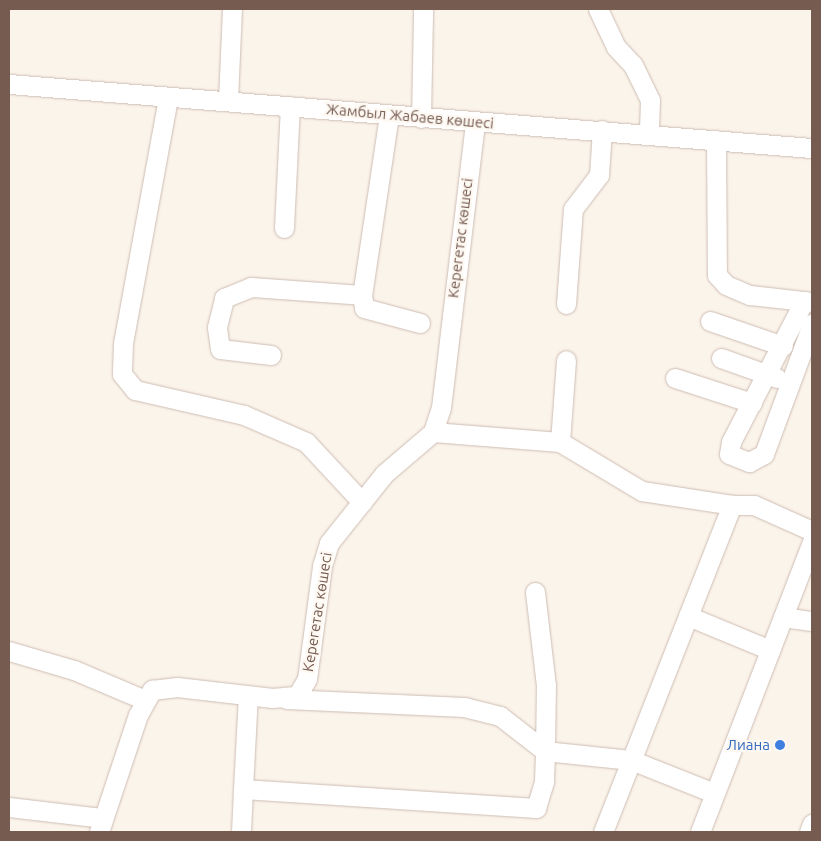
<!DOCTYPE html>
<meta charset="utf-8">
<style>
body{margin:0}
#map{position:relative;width:821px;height:841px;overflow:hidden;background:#fbf4eb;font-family:Ubuntu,sans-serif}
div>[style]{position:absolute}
.roads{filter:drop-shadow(0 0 1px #cdbcb2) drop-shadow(0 0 1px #cdbcb2)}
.minor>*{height:19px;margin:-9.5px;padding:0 9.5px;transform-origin:9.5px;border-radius:9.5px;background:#fff}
.dots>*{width:14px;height:14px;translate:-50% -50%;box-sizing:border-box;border:2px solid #fef8f2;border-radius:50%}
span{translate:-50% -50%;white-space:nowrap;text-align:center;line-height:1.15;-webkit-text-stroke:4.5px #fef8f2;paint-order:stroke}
.street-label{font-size:15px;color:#755b50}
.shop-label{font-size:15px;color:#366cbe}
.right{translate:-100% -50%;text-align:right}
.frame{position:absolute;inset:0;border:10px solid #755b50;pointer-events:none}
</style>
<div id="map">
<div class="roads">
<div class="minor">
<i style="left:598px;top:9px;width:42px;rotate:64.7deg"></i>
<i style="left:616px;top:47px;width:25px;rotate:47deg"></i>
<i style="left:633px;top:65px;width:39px;rotate:64deg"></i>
<i style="left:650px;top:100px;width:33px;rotate:92deg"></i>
<i style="left:9px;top:84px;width:806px;rotate:4.56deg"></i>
<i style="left:168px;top:98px;width:249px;rotate:100.4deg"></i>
<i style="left:123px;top:343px;width:31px;rotate:92deg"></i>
<i style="left:122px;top:374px;width:21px;rotate:51deg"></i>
<i style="left:135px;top:390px;width:112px;rotate:12.9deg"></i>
<i style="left:244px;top:415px;width:68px;rotate:23.5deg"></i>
<i style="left:306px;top:442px;width:82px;rotate:47deg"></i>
<i style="left:228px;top:100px;width:91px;rotate:-87.5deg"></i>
<i style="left:389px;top:115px;width:182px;rotate:98.5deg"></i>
<i style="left:362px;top:295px;width:13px;rotate:81deg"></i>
<i style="left:364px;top:308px;width:58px;rotate:15deg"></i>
<i style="left:421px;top:118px;width:109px;rotate:-88.9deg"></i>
<i style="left:716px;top:140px;width:135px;rotate:89.6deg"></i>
<i style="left:717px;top:275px;width:13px;rotate:48deg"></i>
<i style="left:726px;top:285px;width:26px;rotate:23deg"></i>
<i style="left:750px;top:295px;width:62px;rotate:6.4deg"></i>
<i style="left:284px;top:228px;width:122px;rotate:-87.2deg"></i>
<i style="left:804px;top:301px;width:159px;rotate:117.4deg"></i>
<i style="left:731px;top:442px;width:12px;rotate:99deg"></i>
<i style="left:729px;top:454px;width:22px;rotate:22deg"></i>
<i style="left:749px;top:462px;width:17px;rotate:-28deg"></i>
<i style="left:764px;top:454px;width:139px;rotate:-69.7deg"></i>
<i style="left:566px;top:304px;width:95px;rotate:-85.8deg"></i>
<i style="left:573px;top:209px;width:43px;rotate:-52.6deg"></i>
<i style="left:599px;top:175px;width:45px;rotate:-86.2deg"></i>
<i style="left:710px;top:321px;width:77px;rotate:18.9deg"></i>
<i style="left:271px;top:355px;width:51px;rotate:-173.3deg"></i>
<i style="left:220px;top:349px;width:22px;rotate:-98deg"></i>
<i style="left:217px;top:327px;width:30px;rotate:-76deg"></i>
<i style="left:224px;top:298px;width:29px;rotate:-22deg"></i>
<i style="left:251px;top:287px;width:111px;rotate:4.1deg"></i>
<i style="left:721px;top:358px;width:59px;rotate:19.7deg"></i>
<i style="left:675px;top:378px;width:81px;rotate:18deg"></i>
<i style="left:433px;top:432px;width:127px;rotate:4.5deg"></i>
<i style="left:560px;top:442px;width:96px;rotate:30.9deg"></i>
<i style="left:642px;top:491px;width:91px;rotate:8.8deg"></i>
<i style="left:560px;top:442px;width:82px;rotate:-85.8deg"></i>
<i style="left:535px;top:592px;width:94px;rotate:83.3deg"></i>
<i style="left:546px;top:685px;width:66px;rotate:90.9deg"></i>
<i style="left:545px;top:751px;width:86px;rotate:6deg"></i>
<i style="left:631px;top:760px;width:89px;rotate:21.7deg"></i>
<i style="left:688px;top:616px;width:89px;rotate:22.5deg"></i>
<i style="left:783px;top:617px;width:29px;rotate:8deg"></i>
<i style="left:9px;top:651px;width:68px;rotate:16.3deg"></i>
<i style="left:74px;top:670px;width:77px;rotate:22.9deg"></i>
<i style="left:243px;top:789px;width:94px;rotate:-87deg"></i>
<i style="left:9px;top:807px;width:95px;rotate:6.7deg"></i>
<i style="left:99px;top:832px;width:123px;rotate:-71.6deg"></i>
<i style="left:138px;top:715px;width:29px;rotate:-61deg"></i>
<i style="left:152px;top:690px;width:25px;rotate:-7deg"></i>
<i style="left:177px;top:687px;width:96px;rotate:6.6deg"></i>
<i style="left:272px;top:698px;width:25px;rotate:-5deg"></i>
<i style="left:297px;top:696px;width:20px;rotate:-60deg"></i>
<i style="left:307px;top:679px;width:114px;rotate:-82.4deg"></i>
<i style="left:322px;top:566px;width:24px;rotate:-73deg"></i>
<i style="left:329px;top:543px;width:88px;rotate:-51.4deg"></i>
<i style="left:384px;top:474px;width:65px;rotate:-40.6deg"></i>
<i style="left:433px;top:432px;width:25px;rotate:-72deg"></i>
<i style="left:441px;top:408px;width:287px;rotate:-83.2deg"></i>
<i style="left:241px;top:832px;width:43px;rotate:-87.3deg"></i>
<i style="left:243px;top:789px;width:294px;rotate:3.7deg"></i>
<i style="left:536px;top:808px;width:28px;rotate:-73deg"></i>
<i style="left:544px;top:781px;width:30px;rotate:-88deg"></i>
<i style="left:545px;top:751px;width:57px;rotate:-142.1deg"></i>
<i style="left:500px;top:716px;width:37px;rotate:-166deg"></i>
<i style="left:464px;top:707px;width:178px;rotate:-177.4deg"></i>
<i style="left:603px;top:832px;width:352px;rotate:-68.5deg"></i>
<i style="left:732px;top:505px;width:22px"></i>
<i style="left:754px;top:505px;width:64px;rotate:24.1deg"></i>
<i style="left:700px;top:832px;width:311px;rotate:-68.9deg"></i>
<i style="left:809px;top:832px;width:9px;rotate:-69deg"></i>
</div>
</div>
<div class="dots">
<i style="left:780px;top:745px;background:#3f7fe0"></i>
</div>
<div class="street-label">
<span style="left:410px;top:116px;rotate:5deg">Жамбыл Жабаев көшесі</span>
<span style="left:460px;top:238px;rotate:-83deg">Керегетас көшесі</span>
<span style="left:317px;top:612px;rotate:-81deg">Керегетас көшесі</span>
</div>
<div class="shop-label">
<span class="right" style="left:770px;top:745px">Лиана</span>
</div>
<div class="frame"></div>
</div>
